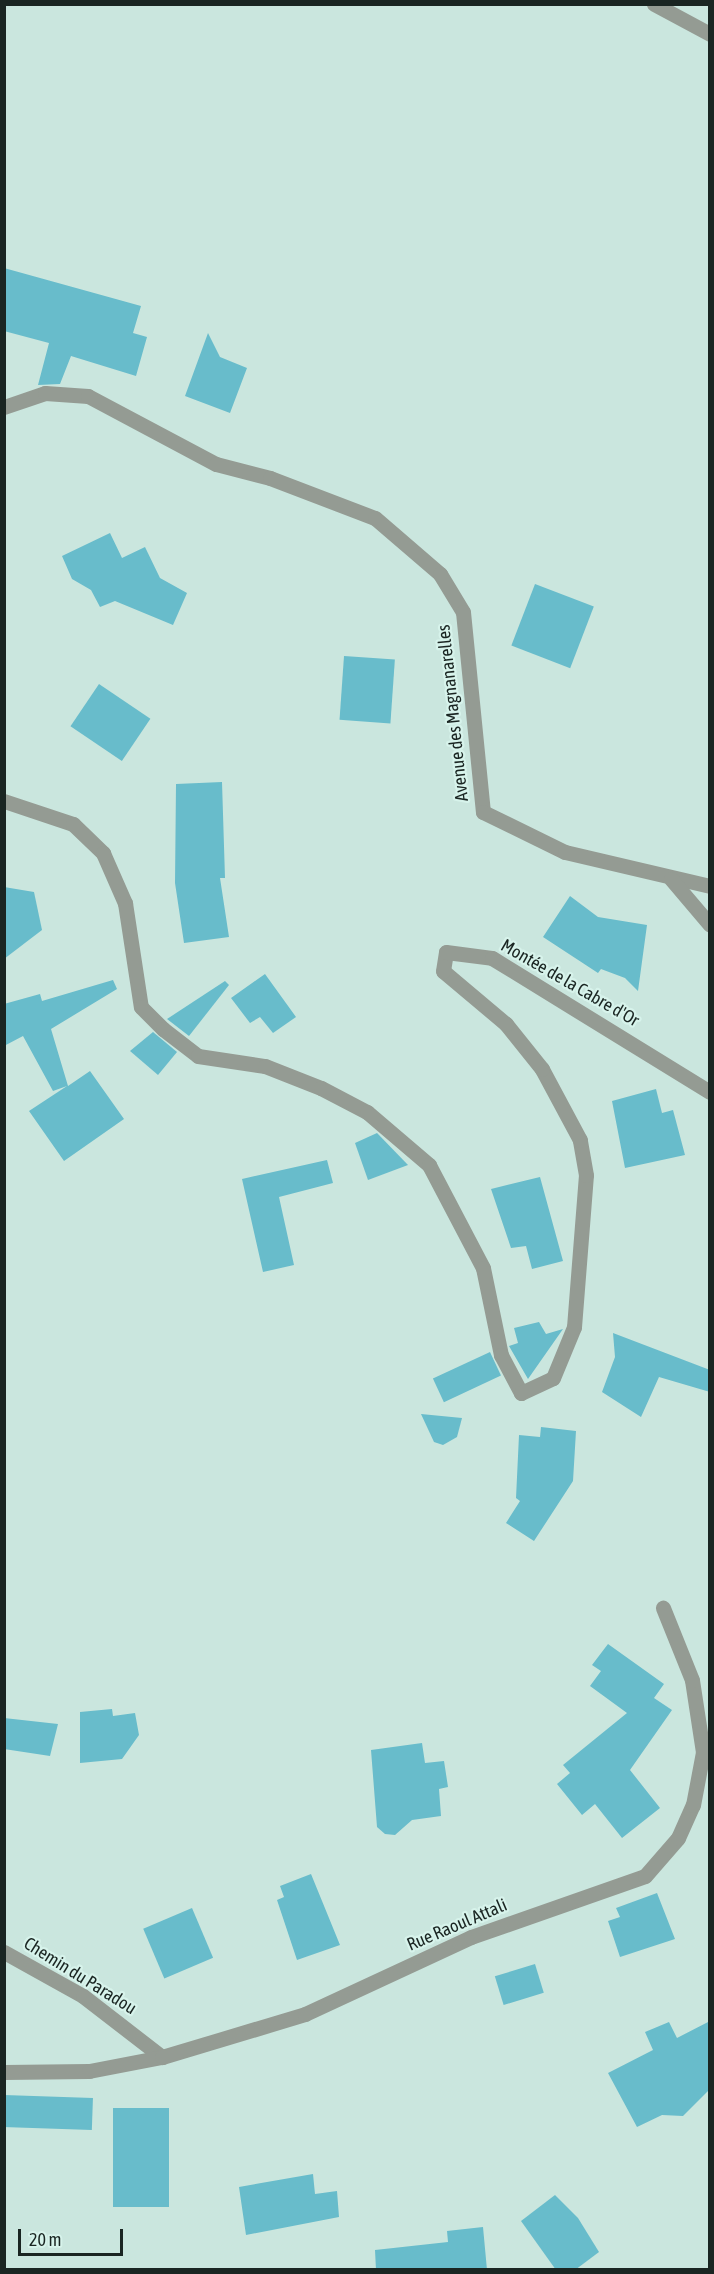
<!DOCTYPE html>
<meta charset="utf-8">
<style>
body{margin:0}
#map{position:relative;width:714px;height:2274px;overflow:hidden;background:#cae6de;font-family:"Asap Condensed",sans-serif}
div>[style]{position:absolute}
.building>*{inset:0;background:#68bccb;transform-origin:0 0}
.street>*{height:15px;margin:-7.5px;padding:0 7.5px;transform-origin:7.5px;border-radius:7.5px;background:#949b93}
span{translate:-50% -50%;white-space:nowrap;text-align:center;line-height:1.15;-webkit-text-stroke:4.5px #d7f3eb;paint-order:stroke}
.street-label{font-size:18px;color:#1a2522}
.frame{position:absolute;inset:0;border:6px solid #1a2522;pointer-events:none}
.scale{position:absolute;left:18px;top:2229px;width:105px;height:27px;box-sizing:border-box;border:3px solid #1a2522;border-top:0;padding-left:8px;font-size:18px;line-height:21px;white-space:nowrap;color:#1a2522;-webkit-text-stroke:4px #d7f3eb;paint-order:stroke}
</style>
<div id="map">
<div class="building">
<i style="clip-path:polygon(4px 268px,141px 306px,133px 333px,147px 337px,136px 376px,71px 356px,60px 384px,38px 385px,49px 343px,4px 331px)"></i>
<i style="clip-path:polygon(208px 333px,220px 357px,247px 368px,230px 413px,185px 396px)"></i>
<i style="clip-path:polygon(110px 533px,122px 558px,145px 547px,160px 578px,187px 593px,173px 625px,115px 601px,100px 607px,91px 590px,72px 579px,62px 556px)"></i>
<i style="left:535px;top:584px;width:63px;height:66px;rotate:21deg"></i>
<i style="left:344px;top:656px;width:51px;height:64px;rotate:4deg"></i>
<i style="left:99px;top:684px;width:62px;height:51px;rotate:34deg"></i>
<i style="clip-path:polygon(222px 782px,225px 878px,220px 878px,229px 937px,184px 943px,175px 883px,176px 784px)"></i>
<i style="clip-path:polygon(4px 887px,34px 892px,42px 930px,4px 959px)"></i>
<i style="clip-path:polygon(570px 896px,598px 917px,647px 925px,638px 991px,625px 978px,601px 969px,598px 973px,543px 937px)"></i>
<i style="clip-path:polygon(265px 974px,296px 1017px,273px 1033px,260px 1017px,250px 1023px,231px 998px)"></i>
<i style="clip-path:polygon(113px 980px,117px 989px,51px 1029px,68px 1086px,90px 1071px,124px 1119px,64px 1161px,29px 1111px,67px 1086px,53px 1091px,23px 1036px,4px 1046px,4px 1004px,40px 994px,42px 1001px)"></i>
<i style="clip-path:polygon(225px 981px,229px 985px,189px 1036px,167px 1019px)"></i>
<i style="clip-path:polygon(153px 1032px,177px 1052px,158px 1075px,130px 1051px)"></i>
<i style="clip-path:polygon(656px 1089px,662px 1113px,673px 1110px,685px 1155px,625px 1168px,612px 1101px)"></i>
<i style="clip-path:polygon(377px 1133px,408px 1165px,368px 1180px,355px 1143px)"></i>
<i style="clip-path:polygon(327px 1160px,333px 1183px,279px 1197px,294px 1265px,263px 1272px,242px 1179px)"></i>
<i style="clip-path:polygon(540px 1177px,563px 1261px,532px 1269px,526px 1246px,511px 1248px,491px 1189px)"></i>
<i style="clip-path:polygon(539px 1322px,546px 1334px,563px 1329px,528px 1379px,509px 1346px,518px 1343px,514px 1328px)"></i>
<i style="clip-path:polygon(613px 1333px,710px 1370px,710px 1392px,659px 1377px,641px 1417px,602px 1392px,615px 1357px)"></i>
<i style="left:490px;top:1352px;width:26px;height:63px;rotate:65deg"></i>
<i style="clip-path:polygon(421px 1414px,462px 1418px,457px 1437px,443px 1445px,434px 1442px)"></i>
<i style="clip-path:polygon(541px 1427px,576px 1431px,573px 1481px,534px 1541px,506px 1523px,520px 1501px,516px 1498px,519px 1435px,540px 1437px)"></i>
<i style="clip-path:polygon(608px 1644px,664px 1684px,654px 1698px,672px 1710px,630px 1770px,660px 1808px,622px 1838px,595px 1804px,582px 1815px,557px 1784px,570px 1773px,563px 1765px,627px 1713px,590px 1686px,601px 1671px,592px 1665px)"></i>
<i style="clip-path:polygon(112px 1709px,113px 1716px,135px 1713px,139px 1735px,122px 1759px,80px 1763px,80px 1712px)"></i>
<i style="clip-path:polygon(4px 1718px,58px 1724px,50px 1756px,4px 1749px)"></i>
<i style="clip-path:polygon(422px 1743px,425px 1763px,444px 1761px,448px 1787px,439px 1789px,441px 1816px,412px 1820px,395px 1835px,385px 1834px,377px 1827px,371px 1750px)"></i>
<i style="clip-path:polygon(311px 1874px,340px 1945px,297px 1960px,277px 1900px,284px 1897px,280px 1886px)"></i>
<i style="clip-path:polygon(657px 1893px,675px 1939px,620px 1957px,608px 1921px,620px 1917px,616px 1908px)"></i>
<i style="left:192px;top:1908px;width:54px;height:53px;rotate:67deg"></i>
<i style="left:535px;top:1964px;width:30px;height:42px;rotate:73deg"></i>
<i style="clip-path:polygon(710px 2021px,710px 2089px,683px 2116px,662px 2115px,637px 2127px,608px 2073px,653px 2050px,645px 2032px,669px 2022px,677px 2038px)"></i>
<i style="left:4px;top:2095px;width:89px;height:32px;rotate:2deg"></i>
<i style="left:113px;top:2108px;width:56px;height:99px"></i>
<i style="clip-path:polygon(313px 2174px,315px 2194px,337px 2191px,339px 2217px,246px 2235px,239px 2187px)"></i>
<i style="clip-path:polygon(555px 2195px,578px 2218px,599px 2252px,575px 2270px,556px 2270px,521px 2221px)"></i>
<i style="clip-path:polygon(483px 2227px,487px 2270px,376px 2270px,375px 2250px,448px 2242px,447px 2231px)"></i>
</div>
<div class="street">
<i style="left:654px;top:4px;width:64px;rotate:28.2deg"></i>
<i style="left:4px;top:407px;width:43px;rotate:-18.9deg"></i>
<i style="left:45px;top:393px;width:43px;rotate:4deg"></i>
<i style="left:88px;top:396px;width:145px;rotate:28deg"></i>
<i style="left:216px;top:464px;width:56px;rotate:14.5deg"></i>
<i style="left:270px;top:478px;width:112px;rotate:20.9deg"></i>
<i style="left:375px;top:518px;width:86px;rotate:40.7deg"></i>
<i style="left:440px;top:574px;width:44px;rotate:58.8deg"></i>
<i style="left:463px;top:612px;width:201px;rotate:84.3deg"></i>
<i style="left:483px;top:812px;width:91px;rotate:26deg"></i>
<i style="left:565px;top:852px;width:149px;rotate:13.2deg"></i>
<i style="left:4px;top:801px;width:73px;rotate:18.4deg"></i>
<i style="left:73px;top:824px;width:42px;rotate:44deg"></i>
<i style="left:103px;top:853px;width:55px;rotate:66.3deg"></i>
<i style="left:125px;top:903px;width:105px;rotate:81.3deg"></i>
<i style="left:141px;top:1007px;width:31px;rotate:45deg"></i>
<i style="left:163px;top:1029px;width:44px;rotate:37.6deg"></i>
<i style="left:198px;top:1056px;width:68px;rotate:8.5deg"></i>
<i style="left:265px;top:1066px;width:60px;rotate:21.4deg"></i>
<i style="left:321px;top:1088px;width:52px;rotate:27.6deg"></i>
<i style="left:367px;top:1112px;width:82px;rotate:40.5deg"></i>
<i style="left:429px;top:1165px;width:116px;rotate:62.3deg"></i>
<i style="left:483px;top:1268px;width:89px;rotate:78.3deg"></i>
<i style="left:501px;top:1355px;width:43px;rotate:62.2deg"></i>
<i style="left:521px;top:1393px;width:35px;rotate:-25deg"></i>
<i style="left:553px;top:1378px;width:55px;rotate:-67.6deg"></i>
<i style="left:574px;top:1327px;width:152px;rotate:-85.5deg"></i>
<i style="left:586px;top:1175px;width:36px;rotate:-100deg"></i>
<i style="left:580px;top:1140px;width:81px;rotate:-118.2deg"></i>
<i style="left:542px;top:1069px;width:58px;rotate:-128.7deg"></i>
<i style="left:506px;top:1024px;width:82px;rotate:-139.9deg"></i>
<i style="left:443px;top:971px;width:19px;rotate:-81deg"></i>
<i style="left:446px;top:952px;width:46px;rotate:7.4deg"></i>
<i style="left:492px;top:958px;width:256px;rotate:31.6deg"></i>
<i style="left:671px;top:879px;width:60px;rotate:49.7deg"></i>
<i style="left:4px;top:1952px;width:90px;rotate:29.1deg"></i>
<i style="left:83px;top:1996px;width:100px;rotate:37.7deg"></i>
<i style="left:4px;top:2072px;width:85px;rotate:-0.7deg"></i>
<i style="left:89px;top:2071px;width:74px;rotate:-10.9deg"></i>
<i style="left:162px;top:2057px;width:149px;rotate:-16.7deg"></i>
<i style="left:305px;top:2014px;width:183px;rotate:-24.9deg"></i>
<i style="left:471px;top:1937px;width:184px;rotate:-19.3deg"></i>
<i style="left:645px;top:1876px;width:50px;rotate:-49deg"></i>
<i style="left:678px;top:1838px;width:36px;rotate:-66deg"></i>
<i style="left:693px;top:1805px;width:54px;rotate:-79.3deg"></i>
<i style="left:703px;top:1752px;width:73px;rotate:-98.7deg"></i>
<i style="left:692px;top:1680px;width:78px;rotate:-111.9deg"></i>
</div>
<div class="street-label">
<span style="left:453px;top:713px;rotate:-96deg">Avenue des Magnanarelles</span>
<span style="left:570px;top:983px;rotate:30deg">Montée de la Cabre d'Or</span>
<span style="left:457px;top:1925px;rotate:-23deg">Rue Raoul Attali</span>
<span style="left:80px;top:1976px;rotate:32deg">Chemin du Paradou</span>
</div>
<div class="frame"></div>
<div class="scale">20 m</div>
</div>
